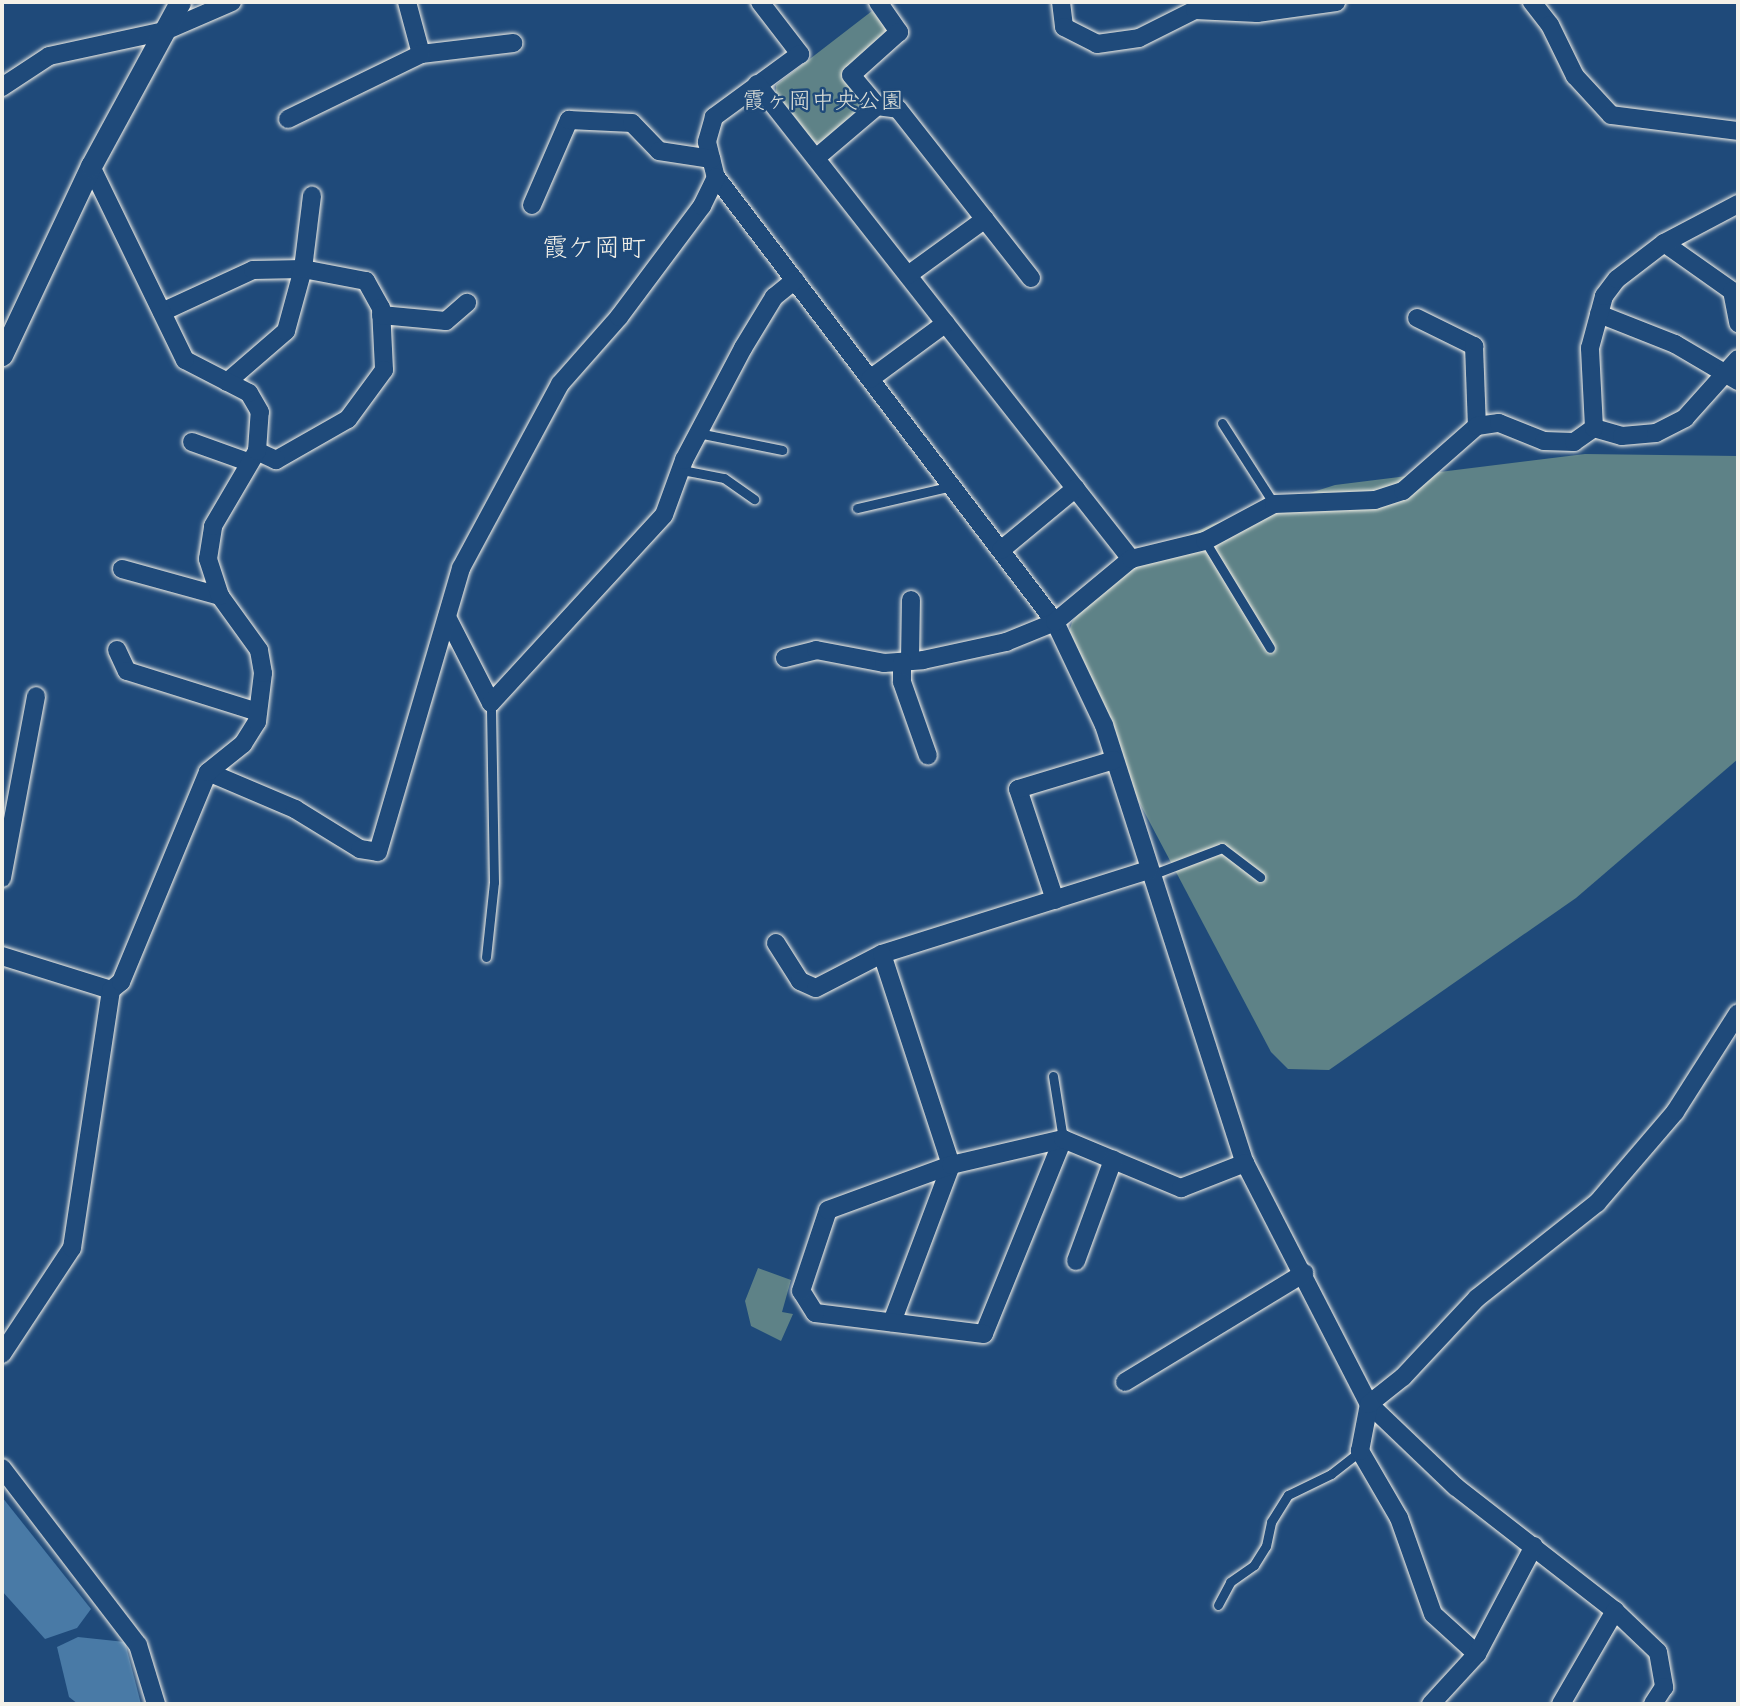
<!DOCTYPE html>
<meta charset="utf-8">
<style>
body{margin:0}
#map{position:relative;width:1740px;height:1706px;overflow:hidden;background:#1f4a7a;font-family:"Comic Neue","Klee One",sans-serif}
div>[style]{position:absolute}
.green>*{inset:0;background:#5e8287}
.water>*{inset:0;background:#497aa6}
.roads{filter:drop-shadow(0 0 2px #f4f1e8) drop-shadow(0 0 2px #f4f1e8)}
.service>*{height:9px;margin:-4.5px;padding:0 4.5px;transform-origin:4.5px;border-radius:4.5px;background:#1f4a7a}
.minor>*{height:18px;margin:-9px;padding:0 9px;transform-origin:9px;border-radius:9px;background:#1f4a7a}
.tertiary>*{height:21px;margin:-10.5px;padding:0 10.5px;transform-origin:10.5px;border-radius:10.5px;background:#1f4a7a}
span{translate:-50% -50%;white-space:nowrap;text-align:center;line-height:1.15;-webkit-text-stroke:5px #1f4a7a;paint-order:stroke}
.park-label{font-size:23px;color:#dee0d9}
.quarter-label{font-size:26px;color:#f4f1e8}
.frame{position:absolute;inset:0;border:4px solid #f4f1e8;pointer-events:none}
</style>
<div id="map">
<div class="green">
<i style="clip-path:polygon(872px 11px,888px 30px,886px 40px,846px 75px,868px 105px,821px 143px,812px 142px,776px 97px,776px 85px)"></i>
<i style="clip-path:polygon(1585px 454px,1738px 456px,1738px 759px,1576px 898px,1329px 1070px,1288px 1069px,1271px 1052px,1072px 675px,1066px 641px,1072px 622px,1086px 604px,1152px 552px,1213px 524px,1335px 485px)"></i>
<i style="clip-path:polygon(758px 1268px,791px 1280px,782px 1312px,793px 1314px,781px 1341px,751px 1326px,745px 1301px)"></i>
</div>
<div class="water">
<i style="clip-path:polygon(2px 1497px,91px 1609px,77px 1628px,45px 1639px,2px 1591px)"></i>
<i style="clip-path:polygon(78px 1637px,125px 1642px,141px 1704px,78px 1704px,69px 1697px,57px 1647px)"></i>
</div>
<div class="roads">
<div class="service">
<i style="left:1222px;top:423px;width:96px;rotate:57.3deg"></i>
<i style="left:698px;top:433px;width:86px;rotate:11.4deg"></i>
<i style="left:682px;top:470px;width:43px;rotate:10.8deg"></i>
<i style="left:724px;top:478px;width:37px;rotate:35deg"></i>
<i style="left:857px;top:508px;width:98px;rotate:-13deg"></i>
<i style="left:1205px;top:541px;width:125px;rotate:58.7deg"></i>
<i style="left:1151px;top:875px;width:76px;rotate:-20.8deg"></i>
<i style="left:1222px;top:848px;width:48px;rotate:37.3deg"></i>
<i style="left:486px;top:957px;width:75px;rotate:-83.9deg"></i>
<i style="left:494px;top:882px;width:179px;rotate:-91deg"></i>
<i style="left:1053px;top:1076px;width:64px;rotate:81deg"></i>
<i style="left:1218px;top:1605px;width:26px;rotate:-62deg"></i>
<i style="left:1230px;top:1582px;width:29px;rotate:-35deg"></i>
<i style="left:1254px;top:1565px;width:22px;rotate:-58deg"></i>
<i style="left:1266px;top:1546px;width:25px;rotate:-78deg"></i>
<i style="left:1271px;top:1522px;width:32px;rotate:-58deg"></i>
<i style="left:1288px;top:1495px;width:48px;rotate:-26deg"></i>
<i style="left:1331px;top:1474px;width:37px;rotate:-38deg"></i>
</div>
<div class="minor">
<i style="left:407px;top:2px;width:54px;rotate:74.9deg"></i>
<i style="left:421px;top:54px;width:93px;rotate:-6.8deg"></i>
<i style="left:760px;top:2px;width:66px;rotate:52.4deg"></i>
<i style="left:800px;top:54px;width:107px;rotate:143.8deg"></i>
<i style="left:714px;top:117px;width:26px;rotate:106deg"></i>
<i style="left:707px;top:142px;width:36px;rotate:76deg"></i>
<i style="left:716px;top:177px;width:559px;rotate:52.7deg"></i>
<i style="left:1055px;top:622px;width:114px;rotate:64.6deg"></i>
<i style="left:1104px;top:725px;width:460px;rotate:72.2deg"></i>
<i style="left:1245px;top:1163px;width:271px;rotate:62.8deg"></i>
<i style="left:1369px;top:1404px;width:120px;rotate:43.7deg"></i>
<i style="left:1456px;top:1487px;width:202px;rotate:37.9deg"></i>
<i style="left:1615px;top:1611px;width:59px;rotate:43.6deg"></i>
<i style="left:1658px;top:1652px;width:36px;rotate:80deg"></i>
<i style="left:1664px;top:1687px;width:20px;rotate:123deg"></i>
<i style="left:878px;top:2px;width:37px;rotate:55deg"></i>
<i style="left:899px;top:32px;width:64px;rotate:138.1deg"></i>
<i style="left:851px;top:75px;width:40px;rotate:50deg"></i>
<i style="left:877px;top:106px;width:21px;rotate:8deg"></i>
<i style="left:898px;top:109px;width:215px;rotate:51.8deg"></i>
<i style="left:1061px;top:2px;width:25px;rotate:83deg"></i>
<i style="left:1064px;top:27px;width:37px;rotate:27deg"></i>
<i style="left:1097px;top:44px;width:42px;rotate:-8.1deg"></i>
<i style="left:1139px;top:38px;width:63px;rotate:-26.6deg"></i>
<i style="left:1195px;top:10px;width:62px;rotate:2.8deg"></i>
<i style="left:1257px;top:13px;width:80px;rotate:-7.9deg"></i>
<i style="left:1532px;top:2px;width:29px;rotate:52deg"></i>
<i style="left:1550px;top:25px;width:57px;rotate:63.9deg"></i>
<i style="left:1575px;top:76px;width:53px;rotate:47.3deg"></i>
<i style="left:1611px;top:115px;width:128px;rotate:7.2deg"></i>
<i style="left:757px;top:84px;width:605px;rotate:51.78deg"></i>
<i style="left:2px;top:87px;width:56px;rotate:-33.4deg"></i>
<i style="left:49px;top:56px;width:119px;rotate:-12.2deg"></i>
<i style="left:165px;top:31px;width:73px;rotate:-23.4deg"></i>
<i style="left:288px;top:119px;width:148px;rotate:-26deg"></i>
<i style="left:816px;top:158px;width:80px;rotate:-40.4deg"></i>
<i style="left:532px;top:205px;width:93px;rotate:-66.5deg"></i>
<i style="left:569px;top:120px;width:63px;rotate:2.7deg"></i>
<i style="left:632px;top:123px;width:39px;rotate:46deg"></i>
<i style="left:659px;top:151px;width:53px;rotate:8.7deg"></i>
<i style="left:1664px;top:243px;width:83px;rotate:35.2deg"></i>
<i style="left:1732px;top:291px;width:33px;rotate:79deg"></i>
<i style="left:908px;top:275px;width:95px;rotate:-36deg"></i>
<i style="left:162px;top:312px;width:100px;rotate:-24.8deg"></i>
<i style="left:253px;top:270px;width:50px;rotate:-1.1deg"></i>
<i style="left:303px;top:269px;width:64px;rotate:10.8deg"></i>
<i style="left:366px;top:281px;width:31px;rotate:61deg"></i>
<i style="left:381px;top:308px;width:62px;rotate:87.2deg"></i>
<i style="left:384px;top:370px;width:61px;rotate:126.3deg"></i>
<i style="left:348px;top:419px;width:83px;rotate:150.3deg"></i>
<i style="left:276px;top:460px;width:21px;rotate:-155deg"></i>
<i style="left:1599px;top:314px;width:82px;rotate:21.5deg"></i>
<i style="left:1675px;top:344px;width:73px;rotate:30.4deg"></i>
<i style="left:381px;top:315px;width:65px;rotate:5.3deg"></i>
<i style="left:446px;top:321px;width:28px;rotate:-41deg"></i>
<i style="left:1417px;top:318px;width:64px;rotate:26.2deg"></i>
<i style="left:1474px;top:346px;width:80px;rotate:87.9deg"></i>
<i style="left:870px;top:379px;width:94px;rotate:-36.4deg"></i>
<i style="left:227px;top:382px;width:78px;rotate:-40.8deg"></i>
<i style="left:286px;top:331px;width:64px;rotate:-74.7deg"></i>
<i style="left:303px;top:269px;width:74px;rotate:-83deg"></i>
<i style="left:1594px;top:428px;width:29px;rotate:16deg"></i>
<i style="left:1622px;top:436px;width:34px;rotate:-5deg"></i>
<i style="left:1656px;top:433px;width:33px;rotate:-27deg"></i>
<i style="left:1685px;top:418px;width:79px;rotate:-48.1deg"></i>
<i style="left:192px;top:442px;width:59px;rotate:19.7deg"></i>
<i style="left:1001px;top:550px;width:97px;rotate:-39.6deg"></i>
<i style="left:122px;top:569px;width:102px;rotate:15.4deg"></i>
<i style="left:448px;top:619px;width:94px;rotate:62.9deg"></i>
<i style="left:491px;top:703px;width:255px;rotate:-47.4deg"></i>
<i style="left:664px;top:515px;width:59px;rotate:-70deg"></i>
<i style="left:684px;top:460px;width:127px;rotate:-62.2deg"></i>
<i style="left:743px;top:348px;width:60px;rotate:-58.7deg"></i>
<i style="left:774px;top:297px;width:27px;rotate:-39deg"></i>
<i style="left:117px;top:650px;width:23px;rotate:65deg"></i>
<i style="left:127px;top:671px;width:137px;rotate:17.4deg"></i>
<i style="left:785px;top:658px;width:32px;rotate:-14deg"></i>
<i style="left:816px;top:650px;width:69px;rotate:10.8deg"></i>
<i style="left:884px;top:663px;width:39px;rotate:-4deg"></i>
<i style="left:923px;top:660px;width:85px;rotate:-12.2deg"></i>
<i style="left:1006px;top:642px;width:53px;rotate:-22.2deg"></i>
<i style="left:1055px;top:622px;width:99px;rotate:-39.7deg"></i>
<i style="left:1131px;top:559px;width:76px;rotate:-13.7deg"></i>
<i style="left:1205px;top:541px;width:78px;rotate:-28.2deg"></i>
<i style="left:1274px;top:504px;width:101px;rotate:-2.3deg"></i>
<i style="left:1375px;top:500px;width:29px;rotate:-18deg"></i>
<i style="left:1403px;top:491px;width:98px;rotate:-41.3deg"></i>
<i style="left:1477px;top:426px;width:22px;rotate:-8deg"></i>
<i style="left:1499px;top:423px;width:48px;rotate:21.8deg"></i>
<i style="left:1544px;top:441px;width:30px;rotate:2deg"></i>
<i style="left:1574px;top:442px;width:24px;rotate:-35deg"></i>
<i style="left:1594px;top:428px;width:80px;rotate:-92.9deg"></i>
<i style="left:1590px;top:348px;width:54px;rotate:-74.9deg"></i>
<i style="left:1604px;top:296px;width:21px;rotate:-53deg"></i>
<i style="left:1617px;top:279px;width:59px;rotate:-37.5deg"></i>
<i style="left:1664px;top:243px;width:84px;rotate:-27.8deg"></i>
<i style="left:910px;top:661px;width:61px;rotate:-89.1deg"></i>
<i style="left:902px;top:662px;width:20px;rotate:90deg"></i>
<i style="left:902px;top:682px;width:78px;rotate:70.6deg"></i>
<i style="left:208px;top:772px;width:95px;rotate:23deg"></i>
<i style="left:295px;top:809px;width:76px;rotate:31.6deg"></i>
<i style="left:360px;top:849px;width:18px;rotate:9deg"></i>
<i style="left:378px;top:852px;width:296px;rotate:-73.7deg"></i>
<i style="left:461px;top:568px;width:209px;rotate:-61.7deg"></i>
<i style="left:560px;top:384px;width:89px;rotate:-48.6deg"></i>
<i style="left:619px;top:317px;width:139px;rotate:-53.2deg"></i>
<i style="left:702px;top:206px;width:32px;rotate:-64deg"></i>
<i style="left:2px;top:878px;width:185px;rotate:-79.4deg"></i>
<i style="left:1055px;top:900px;width:117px;rotate:-108.4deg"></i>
<i style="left:1018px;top:789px;width:100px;rotate:-16.8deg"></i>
<i style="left:776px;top:943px;width:45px;rotate:57.7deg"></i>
<i style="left:800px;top:981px;width:17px;rotate:24deg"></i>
<i style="left:816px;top:988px;width:74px;rotate:-27.3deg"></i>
<i style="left:882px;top:954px;width:280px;rotate:-17.5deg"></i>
<i style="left:882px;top:954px;width:222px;rotate:71.9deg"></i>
<i style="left:951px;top:1165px;width:168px;rotate:110.6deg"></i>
<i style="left:2px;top:956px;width:114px;rotate:17.3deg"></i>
<i style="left:1063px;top:1139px;width:210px;rotate:112.1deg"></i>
<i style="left:984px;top:1334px;width:170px;rotate:-172.9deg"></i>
<i style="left:815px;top:1313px;width:26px;rotate:-122deg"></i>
<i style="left:801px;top:1291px;width:85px;rotate:-71.6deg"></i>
<i style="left:828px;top:1210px;width:131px;rotate:-20.1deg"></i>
<i style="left:951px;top:1165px;width:115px;rotate:-13.1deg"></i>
<i style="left:1063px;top:1139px;width:128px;rotate:22.6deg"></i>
<i style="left:1181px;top:1188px;width:69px;rotate:-21.3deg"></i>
<i style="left:1076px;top:1261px;width:108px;rotate:-69.9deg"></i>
<i style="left:2px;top:1354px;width:127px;rotate:-56.6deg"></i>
<i style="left:72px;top:1248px;width:261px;rotate:-81.4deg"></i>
<i style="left:111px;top:990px;width:13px;rotate:-39deg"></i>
<i style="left:121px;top:982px;width:227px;rotate:-67.5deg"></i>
<i style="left:208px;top:772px;width:45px;rotate:-38.7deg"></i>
<i style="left:243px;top:744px;width:26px;rotate:-58deg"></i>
<i style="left:257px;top:722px;width:49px;rotate:-83deg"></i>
<i style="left:263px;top:673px;width:23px;rotate:-100deg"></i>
<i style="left:259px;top:650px;width:67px;rotate:-125.8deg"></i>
<i style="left:220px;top:596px;width:39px;rotate:-108deg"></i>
<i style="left:208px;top:559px;width:33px;rotate:-81deg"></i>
<i style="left:213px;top:526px;width:87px;rotate:-59.6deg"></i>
<i style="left:257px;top:451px;width:39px;rotate:-86deg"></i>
<i style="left:260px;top:412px;width:22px;rotate:-120deg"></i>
<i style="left:249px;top:393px;width:72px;rotate:-152.7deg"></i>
<i style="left:185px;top:360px;width:216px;rotate:-115.9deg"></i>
<i style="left:1125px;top:1382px;width:210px;rotate:-31.3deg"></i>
<i style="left:2px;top:1468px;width:223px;rotate:52.5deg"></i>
<i style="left:138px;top:1645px;width:62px;rotate:73deg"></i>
<i style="left:1477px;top:1654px;width:59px;rotate:-137.7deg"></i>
<i style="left:1433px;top:1614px;width:102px;rotate:-109.5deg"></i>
<i style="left:1399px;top:1518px;width:78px;rotate:-120.2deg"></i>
<i style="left:1360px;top:1451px;width:48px;rotate:-79.2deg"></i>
<i style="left:1369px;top:1404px;width:43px;rotate:-38.5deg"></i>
<i style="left:1403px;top:1377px;width:108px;rotate:-46.9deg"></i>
<i style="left:1477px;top:1298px;width:153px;rotate:-38.4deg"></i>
<i style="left:1597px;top:1203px;width:120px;rotate:-49.4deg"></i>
<i style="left:1675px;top:1112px;width:117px;rotate:-57.5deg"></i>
<i style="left:1431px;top:1704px;width:68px;rotate:-47.4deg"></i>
<i style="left:1477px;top:1654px;width:122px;rotate:-62.2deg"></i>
<i style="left:1561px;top:1704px;width:108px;rotate:-59.9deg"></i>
</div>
<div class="tertiary">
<i style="left:2px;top:355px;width:209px;rotate:-64.8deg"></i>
<i style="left:91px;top:166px;width:187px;rotate:-61.5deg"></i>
</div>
</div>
<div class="park-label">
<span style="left:823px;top:101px">霞ヶ岡中央公園</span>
</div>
<div class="quarter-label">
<span style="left:594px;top:249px">霞ケ岡町</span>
</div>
<div class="frame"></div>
</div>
